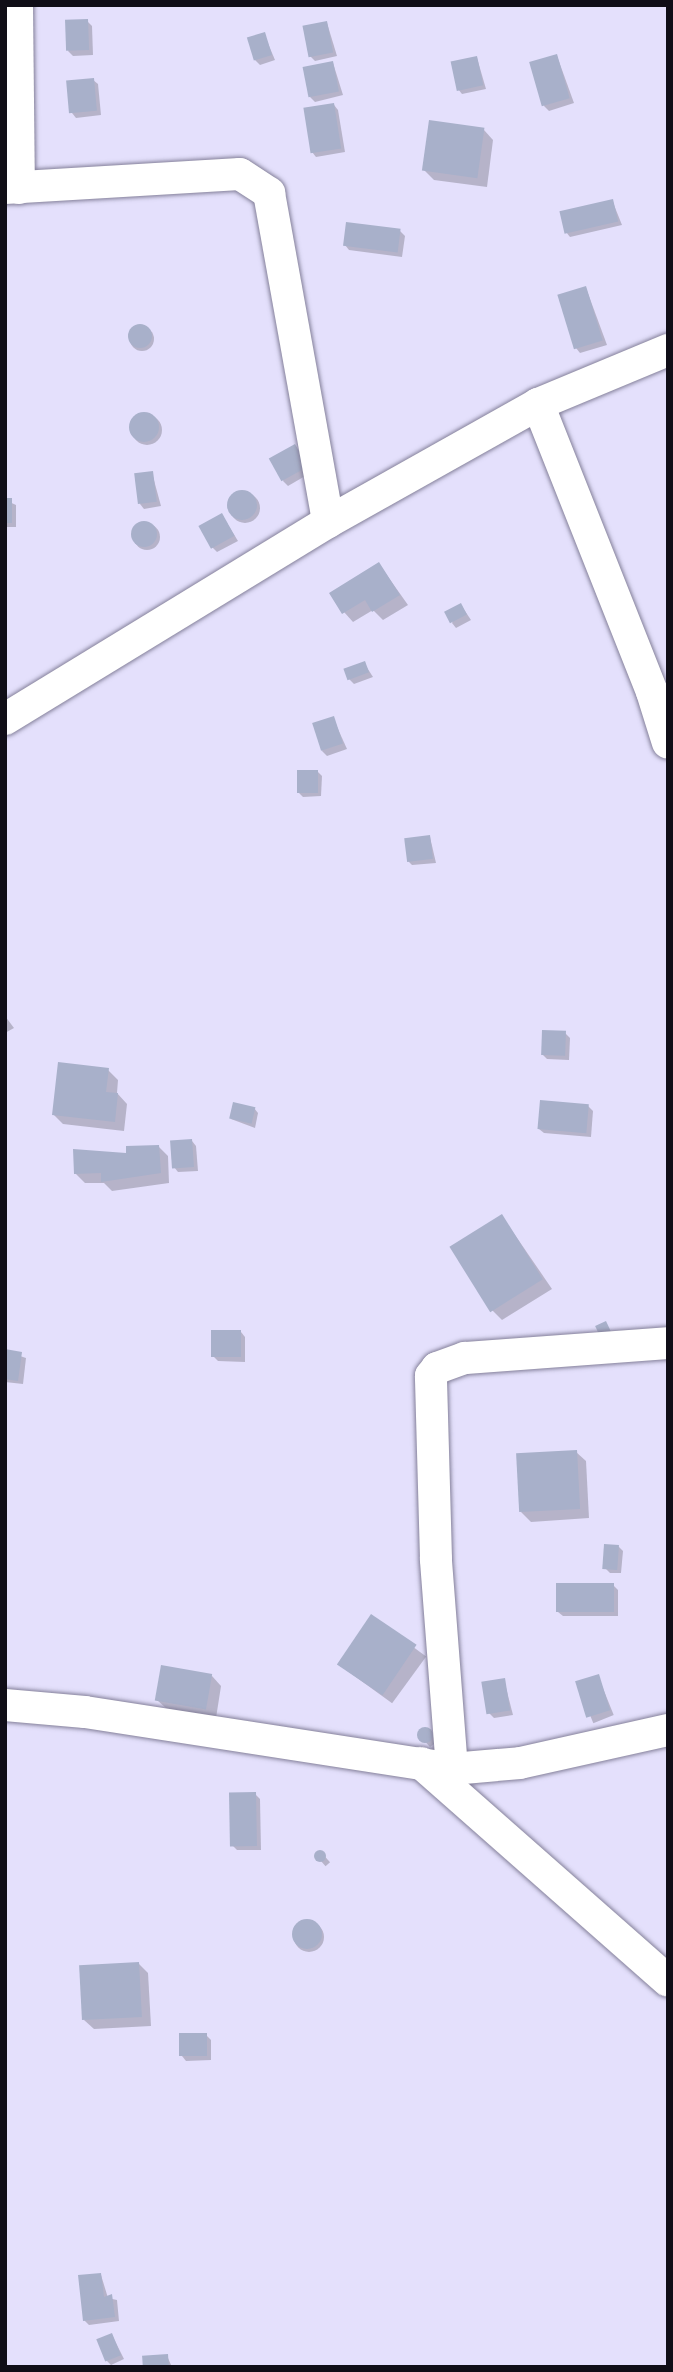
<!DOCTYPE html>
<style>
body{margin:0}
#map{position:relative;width:673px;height:2372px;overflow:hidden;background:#e4e0fc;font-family:Ubuntu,sans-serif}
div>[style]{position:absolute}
.shadow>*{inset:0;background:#0003;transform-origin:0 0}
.round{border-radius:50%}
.building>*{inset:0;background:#a8b0ca;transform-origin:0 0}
.roads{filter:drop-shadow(0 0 2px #84809a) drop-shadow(0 0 2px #84809a)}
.minor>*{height:32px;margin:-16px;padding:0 16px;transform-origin:16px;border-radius:16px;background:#fff}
span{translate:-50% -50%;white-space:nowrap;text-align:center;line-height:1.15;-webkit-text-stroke:5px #fff;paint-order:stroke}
.frame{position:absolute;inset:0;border:7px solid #100e17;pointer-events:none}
</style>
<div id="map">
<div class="shadow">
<i style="clip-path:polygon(87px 21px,92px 26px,93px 55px,73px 56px,68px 51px)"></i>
<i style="clip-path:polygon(327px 23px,337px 56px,315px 61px,310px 56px)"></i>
<i style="clip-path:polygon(264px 34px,275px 60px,260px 65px,255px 60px)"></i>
<i style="clip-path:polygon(557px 56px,574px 103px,549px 111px,544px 106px)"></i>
<i style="clip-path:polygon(477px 58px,486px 89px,462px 94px,458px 89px)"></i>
<i style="clip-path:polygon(333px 63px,343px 95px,315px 102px,310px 97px)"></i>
<i style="clip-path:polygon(93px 80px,98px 84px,101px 115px,76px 118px,72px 113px)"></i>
<i style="clip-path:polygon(334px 105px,338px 110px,345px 152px,316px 157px,312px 152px)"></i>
<i style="clip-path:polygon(484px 130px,493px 140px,487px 187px,434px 180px,424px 170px)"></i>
<i style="clip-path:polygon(612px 200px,622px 225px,570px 237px,566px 232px)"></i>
<i style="clip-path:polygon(400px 231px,405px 236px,402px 257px,349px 250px,345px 245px)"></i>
<i style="clip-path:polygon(586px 288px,607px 345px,580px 353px,576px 348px)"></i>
<i class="round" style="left:130px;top:327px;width:24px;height:24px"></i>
<i class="round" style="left:132px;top:415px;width:30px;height:30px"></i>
<i style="clip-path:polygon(295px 446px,312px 472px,288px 486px,283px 481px)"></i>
<i style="clip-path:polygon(152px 473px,161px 506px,144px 509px,140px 504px)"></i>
<i class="round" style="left:230px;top:493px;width:30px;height:30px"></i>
<i style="clip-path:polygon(5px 500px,16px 505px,16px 527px,5px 527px)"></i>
<i style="clip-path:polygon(222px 515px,238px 541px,217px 552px,212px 547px)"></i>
<i class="round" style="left:134px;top:524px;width:26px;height:26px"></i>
<i style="clip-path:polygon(379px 564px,408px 605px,383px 620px,373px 610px,353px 622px,344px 612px)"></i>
<i style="clip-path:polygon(461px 605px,471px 620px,456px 628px,452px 623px)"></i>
<i style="clip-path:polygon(364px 663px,373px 677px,354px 684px,349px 679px)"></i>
<i style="clip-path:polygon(333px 718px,347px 749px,327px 756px,322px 751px)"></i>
<i style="clip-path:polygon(317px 771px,322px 776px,321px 796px,303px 797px,298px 792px)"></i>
<i style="clip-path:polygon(430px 837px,436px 863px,412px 865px,408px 861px)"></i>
<i style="clip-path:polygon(5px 1016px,14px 1028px,5px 1033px)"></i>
<i style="clip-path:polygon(565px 1033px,570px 1038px,569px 1060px,547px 1059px,542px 1054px)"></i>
<i style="clip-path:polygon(108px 1070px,118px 1080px,117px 1093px,127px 1104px,124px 1131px,63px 1124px,53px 1114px)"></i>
<i style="clip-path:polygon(588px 1106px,593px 1111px,591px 1137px,544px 1133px,539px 1129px)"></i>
<i style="clip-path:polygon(254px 1108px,258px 1113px,255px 1128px,231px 1119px)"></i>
<i style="clip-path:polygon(192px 1141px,196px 1146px,198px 1171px,178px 1172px,174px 1167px)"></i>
<i style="clip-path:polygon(158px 1146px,168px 1156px,169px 1183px,112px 1191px,104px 1183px,85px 1183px,75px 1173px,74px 1151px,128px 1154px)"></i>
<i style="clip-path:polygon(502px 1216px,552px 1289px,502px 1320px,492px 1310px)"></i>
<i style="clip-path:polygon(241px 1332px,245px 1337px,245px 1362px,218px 1361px,213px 1356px)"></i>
<i style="clip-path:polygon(5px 1351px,26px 1358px,23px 1384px,5px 1382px)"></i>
<i style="clip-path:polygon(576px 1452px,586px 1461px,589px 1518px,531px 1522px,521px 1512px)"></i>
<i style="clip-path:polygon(618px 1546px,623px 1551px,621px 1573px,610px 1573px,605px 1568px)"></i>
<i style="clip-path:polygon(613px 1585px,618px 1590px,618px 1616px,563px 1616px,558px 1612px)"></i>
<i style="left:372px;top:1617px;width:67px;height:58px;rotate:36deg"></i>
<i style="clip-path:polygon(212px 1676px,221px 1686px,216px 1718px,167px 1709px,157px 1700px)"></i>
<i style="left:598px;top:1676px;width:42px;height:22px;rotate:68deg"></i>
<i style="clip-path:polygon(504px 1680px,513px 1715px,494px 1718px,489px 1713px)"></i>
<i style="clip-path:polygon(421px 1729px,428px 1729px,437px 1742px,430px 1747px,418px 1734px)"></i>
<i style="clip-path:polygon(255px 1794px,260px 1799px,261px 1850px,237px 1850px,232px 1845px)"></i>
<i style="left:320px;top:1851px;width:15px;height:6px;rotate:48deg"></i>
<i class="round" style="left:294px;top:1922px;width:30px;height:30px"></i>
<i style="clip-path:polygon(138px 1963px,148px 1973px,151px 2026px,94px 2029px,84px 2020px)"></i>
<i style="clip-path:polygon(206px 2035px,211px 2040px,211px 2060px,186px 2061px,182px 2056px)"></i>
<i style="clip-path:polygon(101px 2275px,108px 2298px,117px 2300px,119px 2321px,89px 2325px,84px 2320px)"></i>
<i style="clip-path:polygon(112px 2335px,124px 2359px,111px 2365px,106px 2360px)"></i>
<i style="clip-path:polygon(167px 2356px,172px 2367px,144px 2367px)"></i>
</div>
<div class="building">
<i style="left:88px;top:19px;width:31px;height:23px;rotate:88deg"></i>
<i style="left:327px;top:21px;width:32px;height:25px;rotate:79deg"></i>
<i style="left:265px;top:32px;width:24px;height:19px;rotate:73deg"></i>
<i style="left:557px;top:54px;width:46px;height:29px;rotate:74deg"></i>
<i style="left:477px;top:56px;width:30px;height:27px;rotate:78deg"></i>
<i style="left:333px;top:61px;width:31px;height:31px;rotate:79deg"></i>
<i style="left:94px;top:78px;width:33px;height:28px;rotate:85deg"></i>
<i style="left:334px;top:103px;width:46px;height:31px;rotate:81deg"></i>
<i style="left:429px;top:120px;width:56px;height:51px;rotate:8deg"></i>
<i style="left:613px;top:199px;width:23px;height:55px;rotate:77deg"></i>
<i style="left:346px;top:222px;width:55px;height:24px;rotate:7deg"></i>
<i style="left:586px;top:286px;width:57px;height:30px;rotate:73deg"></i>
<i class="round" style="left:128px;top:324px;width:24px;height:24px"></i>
<i class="round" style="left:129px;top:412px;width:30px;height:30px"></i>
<i style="left:295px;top:444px;width:26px;height:30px;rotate:61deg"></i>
<i style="left:153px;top:471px;width:31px;height:19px;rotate:83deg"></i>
<i class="round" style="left:227px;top:490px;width:30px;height:30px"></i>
<i style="left:5px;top:498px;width:7px;height:25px"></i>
<i style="left:222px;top:513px;width:26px;height:27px;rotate:61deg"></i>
<i class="round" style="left:131px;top:521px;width:26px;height:26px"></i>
<i style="clip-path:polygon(379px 562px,400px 595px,372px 612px,365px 600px,342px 614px,329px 593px)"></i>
<i style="left:461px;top:603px;width:13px;height:19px;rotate:63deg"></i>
<i style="left:365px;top:661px;width:12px;height:23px;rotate:70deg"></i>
<i style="left:334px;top:716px;width:29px;height:23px;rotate:72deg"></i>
<i style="left:297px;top:770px;width:21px;height:23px"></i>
<i style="left:430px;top:835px;width:24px;height:26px;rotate:83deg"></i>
<i style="left:542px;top:1030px;width:24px;height:25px;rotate:2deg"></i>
<i style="clip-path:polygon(58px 1062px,109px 1068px,106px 1092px,118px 1093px,115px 1122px,52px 1115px)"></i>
<i style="left:540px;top:1100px;width:49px;height:29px;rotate:5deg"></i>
<i style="left:233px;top:1102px;width:23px;height:17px;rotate:13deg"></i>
<i style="left:192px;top:1139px;width:28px;height:22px;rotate:86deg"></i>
<i style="clip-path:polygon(159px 1145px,161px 1173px,101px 1182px,101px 1173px,74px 1174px,73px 1149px,126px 1153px,126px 1146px)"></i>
<i style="left:502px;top:1214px;width:77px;height:62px;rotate:58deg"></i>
<i style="left:606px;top:1321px;width:17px;height:12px;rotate:65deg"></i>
<i style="left:211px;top:1330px;width:30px;height:27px"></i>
<i style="clip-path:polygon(5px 1349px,22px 1352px,18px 1381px,5px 1379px)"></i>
<i style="left:577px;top:1450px;width:59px;height:61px;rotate:87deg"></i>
<i style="left:604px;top:1544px;width:15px;height:25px;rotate:4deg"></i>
<i style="left:614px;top:1583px;width:29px;height:58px;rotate:90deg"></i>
<i style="left:371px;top:1614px;width:55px;height:61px;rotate:34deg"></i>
<i style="left:161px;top:1665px;width:52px;height:36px;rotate:10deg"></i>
<i style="left:599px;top:1674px;width:38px;height:25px;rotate:73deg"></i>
<i style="left:505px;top:1678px;width:33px;height:24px;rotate:81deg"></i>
<i class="round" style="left:417px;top:1727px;width:16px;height:16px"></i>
<i style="left:256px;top:1792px;width:54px;height:27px;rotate:89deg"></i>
<i class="round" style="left:314px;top:1850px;width:12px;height:12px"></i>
<i class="round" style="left:292px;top:1919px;width:30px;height:30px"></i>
<i style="left:139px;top:1962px;width:55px;height:60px;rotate:87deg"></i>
<i style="left:207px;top:2033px;width:23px;height:28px;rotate:90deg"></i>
<i style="clip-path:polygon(101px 2273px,104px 2297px,112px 2294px,115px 2317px,83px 2321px,78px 2275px)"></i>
<i style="left:112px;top:2333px;width:24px;height:17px;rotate:68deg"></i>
<i style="left:168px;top:2354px;width:13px;height:26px;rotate:86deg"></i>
</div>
<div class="roads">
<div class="minor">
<i style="left:17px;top:5px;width:183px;rotate:89.4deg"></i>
<i style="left:5px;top:188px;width:235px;rotate:-3.4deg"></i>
<i style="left:240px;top:174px;width:35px;rotate:33deg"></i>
<i style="left:269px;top:193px;width:334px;rotate:79.8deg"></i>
<i style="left:538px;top:404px;width:310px;rotate:68.4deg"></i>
<i style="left:652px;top:692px;width:53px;rotate:72.6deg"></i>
<i style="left:5px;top:719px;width:378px;rotate:-31.4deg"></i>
<i style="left:328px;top:522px;width:241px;rotate:-29.3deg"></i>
<i style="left:538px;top:404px;width:141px;rotate:-22.6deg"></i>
<i style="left:5px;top:1705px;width:80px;rotate:5deg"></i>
<i style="left:85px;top:1712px;width:371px;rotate:8.8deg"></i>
<i style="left:452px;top:1769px;width:68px;rotate:-5deg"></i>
<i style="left:520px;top:1763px;width:152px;rotate:-12.6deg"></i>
<i style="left:421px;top:1763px;width:329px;rotate:41.4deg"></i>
<i style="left:452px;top:1769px;width:211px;rotate:-94.4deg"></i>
<i style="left:436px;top:1559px;width:183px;rotate:-91.6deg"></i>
<i style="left:431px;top:1376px;width:10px;rotate:-53deg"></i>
<i style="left:437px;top:1368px;width:30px;rotate:-20deg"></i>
<i style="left:465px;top:1358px;width:204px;rotate:-4.2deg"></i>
</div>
</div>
<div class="frame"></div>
</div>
